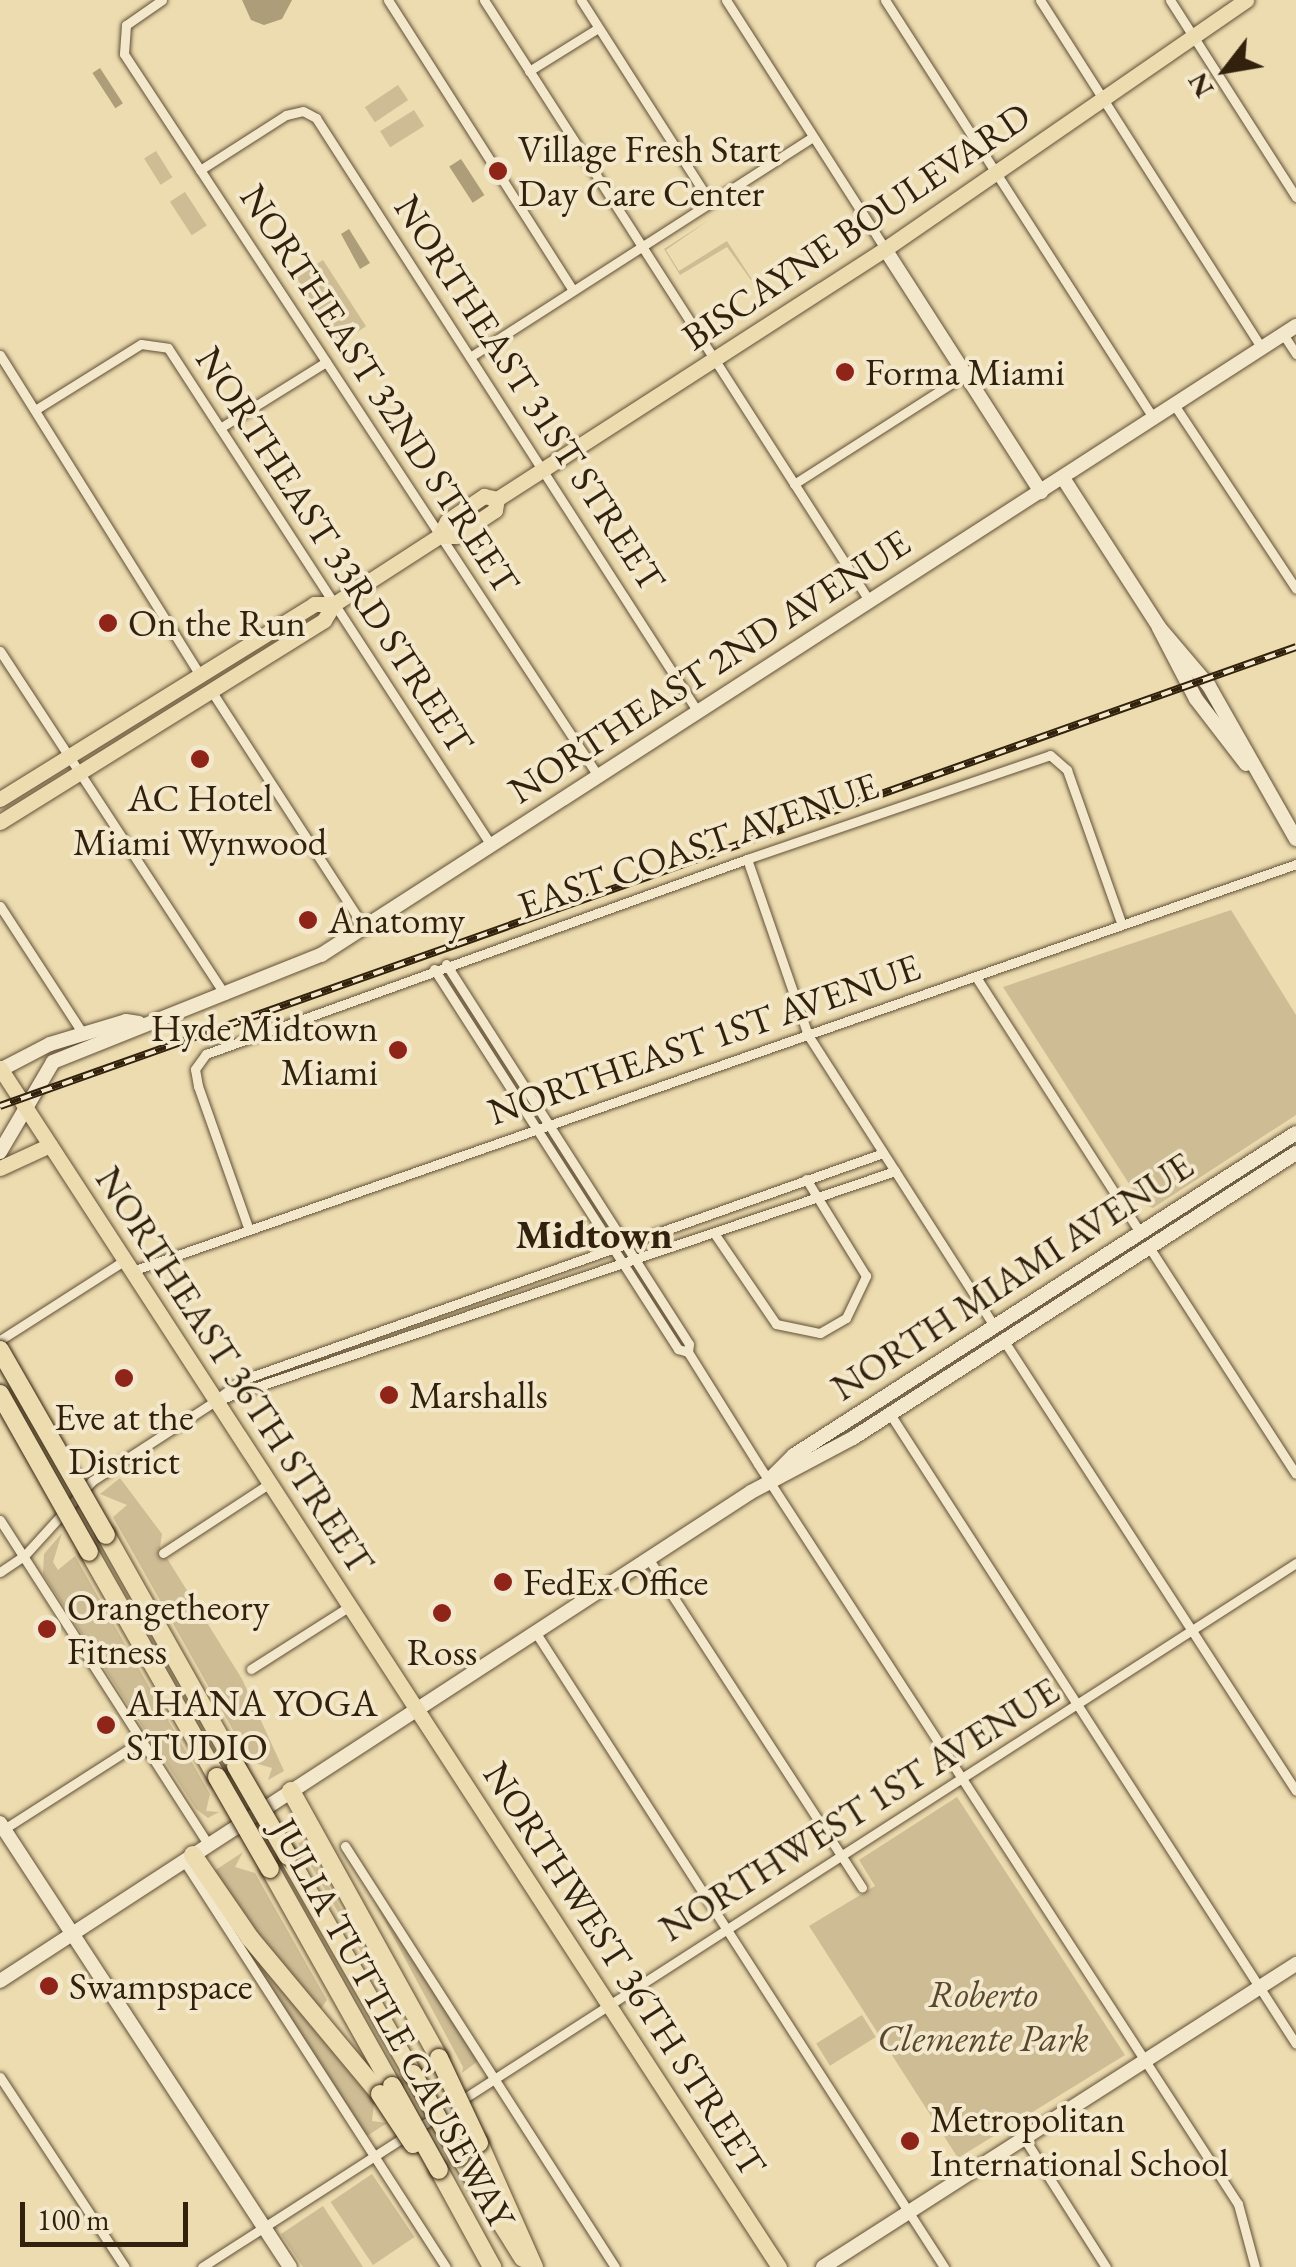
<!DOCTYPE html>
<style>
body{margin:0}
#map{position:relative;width:1296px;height:2267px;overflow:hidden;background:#eddcb0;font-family:"EB Garamond",serif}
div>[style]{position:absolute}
.green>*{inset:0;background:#cdbc94;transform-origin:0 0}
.water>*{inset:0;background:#ad9d79;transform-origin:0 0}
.roads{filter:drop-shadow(0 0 2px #615036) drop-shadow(0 0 2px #615036)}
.street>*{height:9px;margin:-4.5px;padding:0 4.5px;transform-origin:4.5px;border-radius:4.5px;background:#f3e8cc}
.secondary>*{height:14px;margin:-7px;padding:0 7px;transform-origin:7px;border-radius:7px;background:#f3e8cc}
.primary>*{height:15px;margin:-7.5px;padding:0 7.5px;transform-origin:7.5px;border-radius:7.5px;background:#eddcb0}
.highway>*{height:18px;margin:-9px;padding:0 9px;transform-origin:9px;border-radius:9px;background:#eddcb0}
.rail>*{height:8px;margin-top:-4px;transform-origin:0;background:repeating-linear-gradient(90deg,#f3e8cc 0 11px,#32220d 0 22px);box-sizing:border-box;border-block:2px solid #32220d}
.bridges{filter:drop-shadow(0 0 2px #32220d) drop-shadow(0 0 2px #32220d)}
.highway-bridge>*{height:18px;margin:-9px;padding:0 9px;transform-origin:9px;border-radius:9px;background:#eddcb0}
.dots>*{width:28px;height:28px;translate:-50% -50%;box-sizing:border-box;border:5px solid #f3e8cc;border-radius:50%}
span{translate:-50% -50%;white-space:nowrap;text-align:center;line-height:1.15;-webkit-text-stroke:8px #f3e8cc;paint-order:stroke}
.poi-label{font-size:38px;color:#32220d}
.left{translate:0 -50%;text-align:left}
.right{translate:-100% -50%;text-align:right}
.street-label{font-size:38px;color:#32220d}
.park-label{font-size:38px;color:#59482f;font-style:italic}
.neighbourhood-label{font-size:40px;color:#32220d;font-weight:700}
.north{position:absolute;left:1176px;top:20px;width:100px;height:100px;-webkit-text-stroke:8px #f3e8cc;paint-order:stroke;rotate:239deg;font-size:28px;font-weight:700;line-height:40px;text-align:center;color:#32220d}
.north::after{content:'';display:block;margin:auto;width:35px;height:45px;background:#32220d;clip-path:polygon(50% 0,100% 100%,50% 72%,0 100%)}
.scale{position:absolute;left:20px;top:2202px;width:168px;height:45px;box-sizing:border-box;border:5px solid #32220d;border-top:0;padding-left:12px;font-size:30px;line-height:35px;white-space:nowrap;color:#32220d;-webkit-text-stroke:8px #f3e8cc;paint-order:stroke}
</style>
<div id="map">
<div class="green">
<i style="left:398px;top:85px;width:18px;height:40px;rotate:56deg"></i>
<i style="left:414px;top:110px;width:19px;height:40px;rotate:58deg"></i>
<i style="left:156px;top:151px;width:31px;height:14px;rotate:58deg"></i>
<i style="left:185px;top:192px;width:40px;height:18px;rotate:57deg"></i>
<i style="clip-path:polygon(709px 220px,666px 250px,679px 271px,727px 241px,764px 298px,727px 247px,680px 275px,664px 249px)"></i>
<i style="left:323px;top:260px;width:79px;height:32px;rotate:57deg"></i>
<i style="clip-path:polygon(1231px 910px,1296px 1015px,1296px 1115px,1153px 1208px,1142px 1204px,1003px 987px)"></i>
<i style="clip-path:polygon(120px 1478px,162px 1534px,160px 1547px,242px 1679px,284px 1771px,268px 1780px,272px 1768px,251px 1762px,113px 1517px,127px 1505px,100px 1494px)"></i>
<i style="clip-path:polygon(62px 1533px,53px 1562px,58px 1570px,75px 1556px,210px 1794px,206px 1811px,219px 1812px,208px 1818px,196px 1809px,43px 1574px,44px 1554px)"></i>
<i style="clip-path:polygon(957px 1797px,1125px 2055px,958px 2158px,809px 1926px,875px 1886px,859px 1860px)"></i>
<i style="clip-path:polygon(303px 1841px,392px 2000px,390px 2002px,298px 1843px)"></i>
<i style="clip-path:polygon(243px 1852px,235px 1867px,255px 1873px,327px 2000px,320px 2010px,260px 1941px,214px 1871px)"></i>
<i style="clip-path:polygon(373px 1899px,478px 2061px,462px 2073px,463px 2067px)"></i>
<i style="clip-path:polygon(220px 1909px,329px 2038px,374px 2103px,372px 2121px,387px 2123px,367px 2136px)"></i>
<i style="left:862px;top:2015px;width:26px;height:54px;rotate:58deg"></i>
<i style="left:372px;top:2174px;width:76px;height:50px;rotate:56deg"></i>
<i style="clip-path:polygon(323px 2206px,363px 2267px,303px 2267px,281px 2234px)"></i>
</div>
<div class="water">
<i style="clip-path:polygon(242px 0,292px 0,282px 19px,264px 25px,251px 20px)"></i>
<i style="left:100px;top:68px;width:42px;height:9px;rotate:57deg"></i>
<i style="left:461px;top:159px;width:43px;height:14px;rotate:57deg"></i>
<i style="clip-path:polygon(349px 229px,370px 263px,360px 269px,341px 234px)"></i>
</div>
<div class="roads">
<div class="street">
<i style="left:162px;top:0;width:44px;rotate:145.2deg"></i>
<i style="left:126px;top:25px;width:29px;rotate:94deg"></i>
<i style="left:124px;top:54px;width:864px;rotate:56.71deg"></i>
<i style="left:388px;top:0;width:344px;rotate:57.5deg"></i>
<i style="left:484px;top:0;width:715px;rotate:57.33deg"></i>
<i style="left:581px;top:0;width:240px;rotate:57.4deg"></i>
<i style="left:726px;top:0;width:295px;rotate:57.4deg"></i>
<i style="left:885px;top:0;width:498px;rotate:57.3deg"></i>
<i style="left:1040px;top:0;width:413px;rotate:57.5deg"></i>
<i style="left:1170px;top:0;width:234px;rotate:57.4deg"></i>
<i style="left:529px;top:71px;width:81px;rotate:-31.9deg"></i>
<i style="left:200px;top:170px;width:102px;rotate:-32.6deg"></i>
<i style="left:286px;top:115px;width:17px;rotate:-13deg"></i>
<i style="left:303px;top:111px;width:15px;rotate:28deg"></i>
<i style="left:316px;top:118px;width:706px;rotate:57.26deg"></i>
<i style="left:1283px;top:334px;width:24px;rotate:57deg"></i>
<i style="left:0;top:355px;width:380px;rotate:58deg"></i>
<i style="left:470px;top:357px;width:407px;rotate:-32.7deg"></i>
<i style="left:1175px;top:406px;width:219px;rotate:56.5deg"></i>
<i style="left:35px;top:410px;width:125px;rotate:-31.9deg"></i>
<i style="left:141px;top:344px;width:27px;rotate:8deg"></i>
<i style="left:168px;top:348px;width:593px;rotate:56.98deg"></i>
<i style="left:220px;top:428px;width:125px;rotate:-31.9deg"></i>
<i style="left:794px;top:484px;width:204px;rotate:-32.6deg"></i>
<i style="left:0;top:651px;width:411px;rotate:56.8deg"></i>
<i style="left:212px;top:692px;width:280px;rotate:57.1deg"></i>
<i style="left:747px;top:859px;width:186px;rotate:70.9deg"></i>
<i style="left:808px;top:1035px;width:345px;rotate:57.4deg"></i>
<i style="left:0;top:906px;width:153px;rotate:57deg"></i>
<i style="left:446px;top:964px;width:451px;rotate:57.4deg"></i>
<i style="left:689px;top:1344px;width:8px;rotate:97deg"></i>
<i style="left:688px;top:1352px;width:132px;rotate:58deg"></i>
<i style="left:758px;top:1464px;width:882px;rotate:57.03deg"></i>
<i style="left:1238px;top:2204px;width:65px;rotate:74.9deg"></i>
<i style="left:434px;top:969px;width:452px;rotate:57.3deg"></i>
<i style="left:678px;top:1349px;width:10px;rotate:17deg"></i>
<i style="left:976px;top:977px;width:303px;rotate:57.3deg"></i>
<i style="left:249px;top:1230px;width:153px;rotate:-109.5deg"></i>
<i style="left:198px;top:1086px;width:17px;rotate:-100deg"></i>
<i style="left:195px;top:1069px;width:19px;rotate:-54deg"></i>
<i style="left:206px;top:1054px;width:575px;rotate:-19.82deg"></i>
<i style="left:747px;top:859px;width:320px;rotate:-18.9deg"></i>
<i style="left:1050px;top:755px;width:23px;rotate:41deg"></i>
<i style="left:1067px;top:770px;width:164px;rotate:70.5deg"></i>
<i style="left:714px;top:1233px;width:110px;rotate:55.7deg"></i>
<i style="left:776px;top:1324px;width:45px;rotate:11.6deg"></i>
<i style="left:820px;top:1333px;width:30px;rotate:-30deg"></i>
<i style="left:846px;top:1318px;width:47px;rotate:-64.5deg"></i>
<i style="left:866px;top:1276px;width:114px;rotate:-121.7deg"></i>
<i style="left:1149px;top:1247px;width:270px;rotate:57.1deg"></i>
<i style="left:132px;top:1271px;width:1233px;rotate:-19.27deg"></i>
<i style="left:0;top:1340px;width:148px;rotate:-32.6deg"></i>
<i style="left:1004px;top:1341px;width:536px;rotate:57.02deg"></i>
<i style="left:217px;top:1399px;width:31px;rotate:-37deg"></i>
<i style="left:242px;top:1380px;width:680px;rotate:-19.5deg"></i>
<i style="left:890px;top:1414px;width:749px;rotate:57.2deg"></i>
<i style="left:0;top:1520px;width:386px;rotate:57.3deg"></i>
<i style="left:163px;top:1553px;width:128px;rotate:-33.2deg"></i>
<i style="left:648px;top:1558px;width:393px;rotate:57deg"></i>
<i style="left:0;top:1572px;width:29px;rotate:-34deg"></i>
<i style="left:24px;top:1556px;width:101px;rotate:-47.8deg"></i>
<i style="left:92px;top:1481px;width:147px;rotate:-33deg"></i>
<i style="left:215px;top:1401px;width:718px;rotate:-18.69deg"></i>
<i style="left:534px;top:1630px;width:758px;rotate:57.23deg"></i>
<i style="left:251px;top:1669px;width:117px;rotate:-32.5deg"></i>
<i style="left:4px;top:1829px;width:165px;rotate:-32.6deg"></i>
<i style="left:345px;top:1846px;width:500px;rotate:57.33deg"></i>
<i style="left:184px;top:1861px;width:483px;rotate:57.2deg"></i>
<i style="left:0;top:2077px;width:227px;rotate:56.7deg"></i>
<i style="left:1024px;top:2138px;width:153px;rotate:57.6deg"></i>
<i style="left:202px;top:2267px;width:1301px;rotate:-32.76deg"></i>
</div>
<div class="secondary">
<i style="left:885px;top:249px;width:289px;rotate:57.3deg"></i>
<i style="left:1063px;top:478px;width:177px;rotate:57.2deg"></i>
<i style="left:1159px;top:627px;width:77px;rotate:49.7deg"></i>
<i style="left:1209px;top:686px;width:176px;rotate:60.4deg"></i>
<i style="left:1159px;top:628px;width:80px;rotate:62.5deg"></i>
<i style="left:1196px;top:699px;width:82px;rotate:52.4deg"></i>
<i style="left:0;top:1070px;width:56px;rotate:-27.5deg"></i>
<i style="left:50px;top:1044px;width:79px;rotate:-16.8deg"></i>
<i style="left:126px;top:1021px;width:13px;rotate:9deg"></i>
<i style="left:0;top:1152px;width:104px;rotate:-59.5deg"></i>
<i style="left:53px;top:1062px;width:289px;rotate:-21.8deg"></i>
<i style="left:321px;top:955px;width:1160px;rotate:-32.83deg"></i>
<i style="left:773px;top:1476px;width:30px;rotate:-45deg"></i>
<i style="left:794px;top:1455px;width:596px;rotate:-32.68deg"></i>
<i style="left:0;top:1823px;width:530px;rotate:56.85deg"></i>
<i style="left:0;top:1981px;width:896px;rotate:-33.07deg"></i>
<i style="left:751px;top:1492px;width:115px;rotate:-27.9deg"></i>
<i style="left:853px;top:1438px;width:527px;rotate:-32.75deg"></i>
<i style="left:823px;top:2267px;width:562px;rotate:-32.64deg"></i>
</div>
<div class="primary">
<i style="left:439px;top:536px;width:17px"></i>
<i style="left:456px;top:536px;width:47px;rotate:-33.7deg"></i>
<i style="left:495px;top:510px;width:11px;rotate:-80deg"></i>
<i style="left:497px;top:499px;width:462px;rotate:-32.8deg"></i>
<i style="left:885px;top:249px;width:439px;rotate:-34.6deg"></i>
<i style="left:0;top:799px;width:370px;rotate:-31.8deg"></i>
<i style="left:314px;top:604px;width:20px"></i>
<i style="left:0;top:822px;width:382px;rotate:-31.9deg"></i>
<i style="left:324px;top:620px;width:19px;rotate:-58deg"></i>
<i style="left:334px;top:604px;width:125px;rotate:-32.9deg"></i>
<i style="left:439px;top:536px;width:17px;rotate:-62deg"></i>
<i style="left:447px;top:521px;width:45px;rotate:-34deg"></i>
<i style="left:484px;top:496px;width:13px;rotate:13deg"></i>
<i style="left:0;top:1068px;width:1430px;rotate:56.99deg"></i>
<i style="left:0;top:1168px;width:55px;rotate:-24.7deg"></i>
</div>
<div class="highway">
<i style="left:106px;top:1535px;width:265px;rotate:60.6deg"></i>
<i style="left:89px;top:1552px;width:259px;rotate:60.4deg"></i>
<i style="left:291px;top:1791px;width:305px;rotate:61deg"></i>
<i style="left:193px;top:1855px;width:101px;rotate:55.5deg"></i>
<i style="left:250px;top:1938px;width:203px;rotate:50.2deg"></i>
<i style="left:288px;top:1856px;width:251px;rotate:60.2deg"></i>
<i style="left:270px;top:1869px;width:249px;rotate:60.7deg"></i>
<i style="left:479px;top:2143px;width:136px;rotate:66.1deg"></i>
<i style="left:460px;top:2157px;width:119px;rotate:58deg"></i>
<i style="left:439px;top:2170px;width:111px;rotate:61.3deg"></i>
</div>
</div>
<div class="rail">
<i style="left:0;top:1106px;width:1375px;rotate:-19.5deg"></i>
</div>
<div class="bridges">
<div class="highway-bridge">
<i style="left:0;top:1350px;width:213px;rotate:60.2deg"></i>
<i style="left:0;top:1394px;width:181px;rotate:60.6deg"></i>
<i style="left:236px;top:1766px;width:104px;rotate:60deg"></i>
<i style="left:217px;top:1777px;width:106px;rotate:60.1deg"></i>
<i style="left:439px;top:2058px;width:94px;rotate:64.8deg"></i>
<i style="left:413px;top:2074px;width:95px;rotate:60.5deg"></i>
<i style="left:392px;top:2086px;width:96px;rotate:60.8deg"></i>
<i style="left:380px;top:2094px;width:60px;rotate:56.6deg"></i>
</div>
</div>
<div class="dots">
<i style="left:498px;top:171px;background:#8f2418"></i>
<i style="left:845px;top:372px;background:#8f2418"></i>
<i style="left:108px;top:623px;background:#8f2418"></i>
<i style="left:200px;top:759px;background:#8f2418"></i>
<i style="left:308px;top:920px;background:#8f2418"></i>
<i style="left:398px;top:1050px;background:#8f2418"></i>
<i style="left:124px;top:1378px;background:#8f2418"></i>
<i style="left:389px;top:1395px;background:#8f2418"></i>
<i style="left:503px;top:1582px;background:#8f2418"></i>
<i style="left:442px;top:1613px;background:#8f2418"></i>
<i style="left:47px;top:1629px;background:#8f2418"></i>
<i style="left:106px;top:1725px;background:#8f2418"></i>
<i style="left:49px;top:1986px;background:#8f2418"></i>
<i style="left:910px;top:2141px;background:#8f2418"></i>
</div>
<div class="poi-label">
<span class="left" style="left:518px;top:171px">Village Fresh Start<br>Day Care Center</span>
<span class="left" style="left:865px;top:372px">Forma Miami</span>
<span class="left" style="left:128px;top:623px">On the Run</span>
<span style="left:200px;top:820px">AC Hotel<br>Miami Wynwood</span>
<span class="left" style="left:328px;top:920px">Anatomy</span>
<span class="right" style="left:378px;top:1050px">Hyde Midtown<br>Miami</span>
<span class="left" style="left:409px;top:1395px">Marshalls</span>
<span style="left:124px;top:1439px">Eve at the<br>District</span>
<span class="left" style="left:523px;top:1582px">FedEx Office</span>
<span class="left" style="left:67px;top:1629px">Orangetheory<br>Fitness</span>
<span style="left:442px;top:1652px">Ross</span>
<span class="left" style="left:126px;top:1725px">AHANA YOGA<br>STUDIO</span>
<span class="left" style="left:69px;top:1986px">Swampspace</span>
<span class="left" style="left:930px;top:2141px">Metropolitan<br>International School</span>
</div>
<div class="street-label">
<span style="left:856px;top:226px;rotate:-34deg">BISCAYNE BOULEVARD</span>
<span style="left:380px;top:389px;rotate:57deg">NORTHEAST 32ND STREET</span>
<span style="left:530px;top:393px;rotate:57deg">NORTHEAST 31ST STREET</span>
<span style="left:335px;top:550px;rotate:57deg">NORTHEAST 33RD STREET</span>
<span style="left:709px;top:666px;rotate:-33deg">NORTHEAST 2ND AVENUE</span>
<span style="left:698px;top:845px;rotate:-19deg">EAST COAST AVENUE</span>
<span style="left:704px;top:1039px;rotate:-19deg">NORTHEAST 1ST AVENUE</span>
<span style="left:1012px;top:1276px;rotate:-33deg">NORTH MIAMI AVENUE</span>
<span style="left:235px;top:1370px;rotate:57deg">NORTHEAST 36TH STREET</span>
<span style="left:859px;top:1809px;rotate:-32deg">NORTHWEST 1ST AVENUE</span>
<span style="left:625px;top:1969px;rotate:57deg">NORTHWEST 36TH STREET</span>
<span style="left:393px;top:2023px;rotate:61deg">JULIA TUTTLE CAUSEWAY</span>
</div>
<div class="park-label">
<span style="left:983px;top:2016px">Roberto<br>Clemente Park</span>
</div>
<div class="neighbourhood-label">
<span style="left:594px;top:1234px">Midtown</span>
</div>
<div class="north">N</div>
<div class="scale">100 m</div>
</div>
